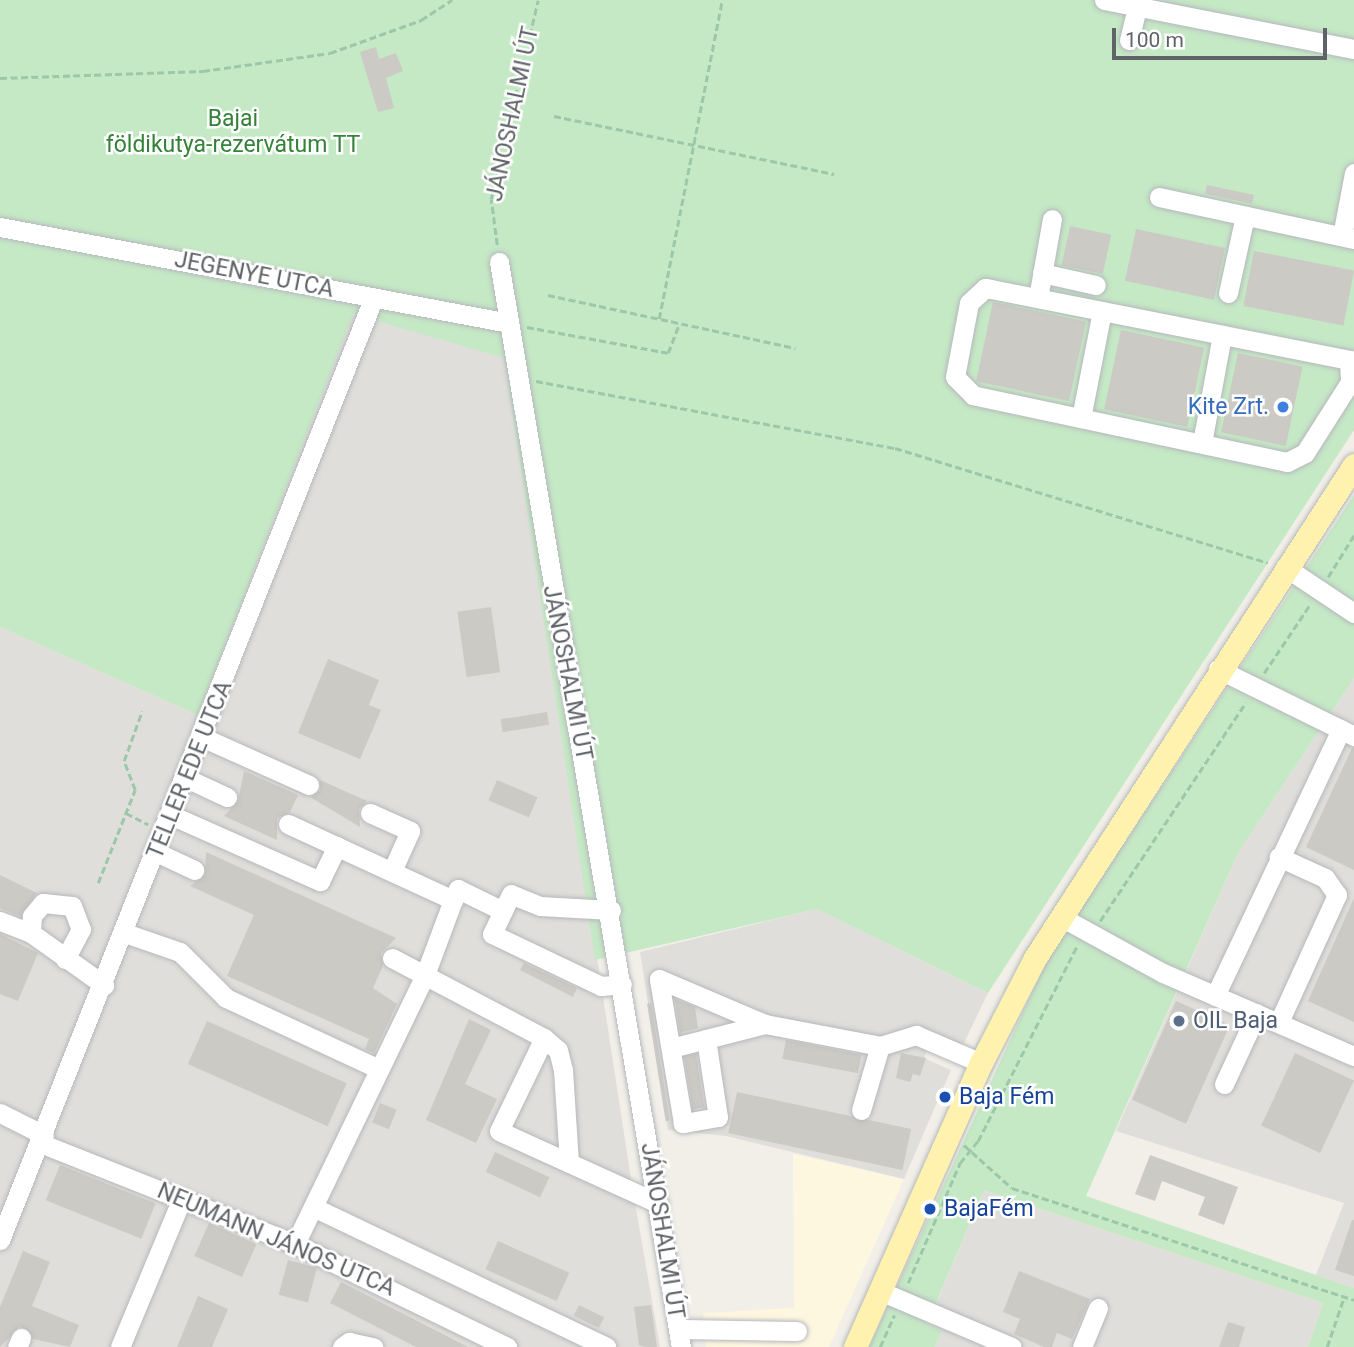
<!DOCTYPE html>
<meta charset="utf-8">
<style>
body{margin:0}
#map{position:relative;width:1354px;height:1347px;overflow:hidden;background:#f1efe8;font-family:Roboto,sans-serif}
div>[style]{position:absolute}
.commercial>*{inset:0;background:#fef7e0}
.industrial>*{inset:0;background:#e0deda}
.green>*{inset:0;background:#c5e8c5}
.building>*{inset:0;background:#cccac5;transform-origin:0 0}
.path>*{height:2.5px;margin-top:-1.25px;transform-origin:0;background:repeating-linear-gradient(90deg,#9cc7a9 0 7px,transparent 0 10.5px)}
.roads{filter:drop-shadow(0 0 2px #b5b8bc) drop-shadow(0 0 2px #b5b8bc)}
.minor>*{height:19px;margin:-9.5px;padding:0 9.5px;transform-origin:9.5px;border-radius:9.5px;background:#fff}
.major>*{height:23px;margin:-11.5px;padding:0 11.5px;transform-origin:11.5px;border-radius:11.5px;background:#fff2af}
.dots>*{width:19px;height:19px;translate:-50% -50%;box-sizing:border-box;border:4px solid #fff;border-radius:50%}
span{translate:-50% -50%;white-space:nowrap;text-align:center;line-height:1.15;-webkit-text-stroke:5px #fff;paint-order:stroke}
.street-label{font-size:23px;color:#5f6368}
.park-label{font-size:23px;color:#348238}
.shop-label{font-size:23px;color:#366cbe}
.right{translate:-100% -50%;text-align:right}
.service-label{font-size:23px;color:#4e5e75}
.left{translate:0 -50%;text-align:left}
.transit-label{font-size:23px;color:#164399}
.scale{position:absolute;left:1112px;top:28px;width:215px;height:32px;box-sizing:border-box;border:4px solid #5f6368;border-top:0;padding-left:9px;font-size:21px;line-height:24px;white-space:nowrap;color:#5f6368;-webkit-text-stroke:5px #fff;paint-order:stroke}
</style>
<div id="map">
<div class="commercial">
<i style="clip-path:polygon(793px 1154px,904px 1179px,829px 1347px,706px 1347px,703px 1313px,794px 1308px)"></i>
</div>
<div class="industrial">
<i style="clip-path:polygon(353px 313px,505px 358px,631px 1179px,623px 1198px,635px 1203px,660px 1347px,0 1347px,0 627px,198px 715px)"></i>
<i style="clip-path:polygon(1354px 678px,1354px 1288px,1316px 1275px,1344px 1203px,1116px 1131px,1238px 853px)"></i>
<i style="clip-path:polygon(817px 909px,988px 993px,963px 1045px,932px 1034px,924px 1058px,951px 1070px,904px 1179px,726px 1136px,668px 1130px,640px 952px)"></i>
<i style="clip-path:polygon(984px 1190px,1323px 1303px,1308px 1347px,935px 1347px,942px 1331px,927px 1325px)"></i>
</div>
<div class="green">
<i style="clip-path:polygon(0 0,1354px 0,1354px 430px,988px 993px,817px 909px,595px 960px,504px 358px,353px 314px,198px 715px,0 627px)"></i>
<i style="clip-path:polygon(1354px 495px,1354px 678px,1238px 853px,1086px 1196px,1354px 1288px,1354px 1347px,1308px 1347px,1323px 1303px,984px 1190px,927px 1324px,942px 1331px,935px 1347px,869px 1347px,1046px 962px)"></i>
</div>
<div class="building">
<i style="clip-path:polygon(376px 47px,379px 59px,396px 53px,403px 71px,386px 78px,394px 108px,378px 112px,360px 52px)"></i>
<i style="left:1207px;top:185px;width:48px;height:9px;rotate:12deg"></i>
<i style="left:1070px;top:226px;width:42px;height:40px;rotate:12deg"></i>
<i style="left:1136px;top:229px;width:91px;height:53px;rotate:12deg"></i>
<i style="left:1254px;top:251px;width:102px;height:56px;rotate:11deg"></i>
<i style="left:993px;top:302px;width:95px;height:81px;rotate:12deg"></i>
<i style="left:1121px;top:330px;width:85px;height:81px;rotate:12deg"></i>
<i style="left:1238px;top:353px;width:66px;height:81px;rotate:12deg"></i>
<i style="left:491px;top:607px;width:66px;height:34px;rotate:82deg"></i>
<i style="clip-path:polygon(328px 659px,379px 680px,369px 705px,381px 710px,360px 759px,298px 733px)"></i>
<i style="left:547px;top:712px;width:13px;height:47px;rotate:81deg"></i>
<i style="clip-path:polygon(1352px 748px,1354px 748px,1354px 870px,1306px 847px)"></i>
<i style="clip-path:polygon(244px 771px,298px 795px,290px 812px,277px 818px,277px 840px,224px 816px,238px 801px)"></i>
<i style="clip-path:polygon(320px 780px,367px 801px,359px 809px,360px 827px,310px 797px,320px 791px)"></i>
<i style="left:497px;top:780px;width:44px;height:22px;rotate:23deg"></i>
<i style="clip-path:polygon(206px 852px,396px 938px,381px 953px,383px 966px,373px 988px,397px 1004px,374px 1053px,365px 1049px,369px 1039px,227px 976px,254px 915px,190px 886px,205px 875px)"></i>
<i style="clip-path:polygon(0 875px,37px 893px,20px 916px,0 908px)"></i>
<i style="clip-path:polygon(1354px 898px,1354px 1022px,1308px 1001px)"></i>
<i style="clip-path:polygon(0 934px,38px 953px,18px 1001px,0 994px)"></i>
<i style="clip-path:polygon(524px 963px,577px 988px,573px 997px,520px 970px)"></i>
<i style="clip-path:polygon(675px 999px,695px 1007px,698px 1028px,680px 1033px)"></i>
<i style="left:1176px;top:1001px;width:59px;height:108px;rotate:24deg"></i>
<i style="left:651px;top:1003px;width:119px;height:4px;rotate:81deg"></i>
<i style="clip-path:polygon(469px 1019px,491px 1030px,465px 1084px,497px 1099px,476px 1143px,426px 1120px)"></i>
<i style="left:207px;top:1021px;width:153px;height:47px;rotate:24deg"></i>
<i style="left:786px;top:1040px;width:77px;height:19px;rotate:11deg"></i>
<i style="clip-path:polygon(901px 1053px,926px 1058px,920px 1076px,913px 1074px,910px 1082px,896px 1078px)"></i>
<i style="left:1295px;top:1053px;width:65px;height:80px;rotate:25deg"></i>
<i style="left:696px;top:1054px;width:54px;height:12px;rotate:81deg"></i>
<i style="left:737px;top:1092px;width:178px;height:42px;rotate:12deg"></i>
<i style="left:380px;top:1103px;width:18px;height:21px;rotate:22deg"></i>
<i style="left:495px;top:1152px;width:60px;height:22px;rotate:25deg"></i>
<i style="clip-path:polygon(1150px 1155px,1238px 1187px,1224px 1225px,1198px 1215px,1205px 1197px,1162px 1181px,1155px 1201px,1135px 1194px)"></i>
<i style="left:60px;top:1165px;width:103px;height:38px;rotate:22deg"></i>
<i style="clip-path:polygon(1352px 1220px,1354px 1220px,1354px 1276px,1335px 1270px)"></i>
<i style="left:209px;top:1223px;width:52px;height:36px;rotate:24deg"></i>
<i style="left:498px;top:1241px;width:78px;height:31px;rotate:24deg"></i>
<i style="clip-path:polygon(23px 1251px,50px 1262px,32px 1306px,79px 1325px,70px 1347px,33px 1339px,20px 1326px,0 1347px,0 1307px)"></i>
<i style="left:288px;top:1260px;width:30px;height:36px;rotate:15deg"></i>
<i style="clip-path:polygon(1019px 1271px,1090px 1299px,1072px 1339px,1057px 1333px,1052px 1347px,1044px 1347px,1014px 1334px,1020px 1319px,1003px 1312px)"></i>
<i style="clip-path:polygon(341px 1282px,468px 1347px,416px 1347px,330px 1303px)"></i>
<i style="clip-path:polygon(198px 1296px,228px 1309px,212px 1347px,177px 1347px)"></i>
<i style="left:579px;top:1305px;width:28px;height:12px;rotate:26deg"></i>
<i style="clip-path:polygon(651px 1305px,657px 1347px,645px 1347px,639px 1345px,634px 1307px)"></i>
<i style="clip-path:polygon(1228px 1322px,1245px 1327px,1239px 1347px,1219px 1347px)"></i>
</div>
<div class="path">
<i style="left:0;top:78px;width:203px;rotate:-2deg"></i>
<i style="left:203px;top:71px;width:128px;rotate:-8.1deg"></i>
<i style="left:330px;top:53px;width:97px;rotate:-19.9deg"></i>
<i style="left:421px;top:20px;width:37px;rotate:-33deg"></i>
<i style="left:554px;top:116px;width:286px;rotate:11.7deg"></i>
<i style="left:497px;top:245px;width:46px;rotate:-97.4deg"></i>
<i style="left:491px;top:199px;width:204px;rotate:-76.7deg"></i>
<i style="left:548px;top:295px;width:253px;rotate:12.1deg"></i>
<i style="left:659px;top:319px;width:325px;rotate:-78.8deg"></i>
<i style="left:527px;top:327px;width:143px;rotate:10.4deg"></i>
<i style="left:668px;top:353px;width:31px;rotate:-69deg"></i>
<i style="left:536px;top:381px;width:365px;rotate:10.6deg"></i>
<i style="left:895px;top:448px;width:390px;rotate:17.1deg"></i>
<i style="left:1328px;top:577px;width:49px;rotate:-58.2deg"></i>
<i style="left:1264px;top:673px;width:84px;rotate:-56.1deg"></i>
<i style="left:126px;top:813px;width:25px;rotate:27deg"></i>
<i style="left:98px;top:883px;width:100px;rotate:-68.3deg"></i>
<i style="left:135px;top:790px;width:31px;rotate:-111deg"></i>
<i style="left:124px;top:761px;width:53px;rotate:-70.2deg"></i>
<i style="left:1100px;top:921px;width:263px;rotate:-56.3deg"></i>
<i style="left:964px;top:1145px;width:64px;rotate:41.9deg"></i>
<i style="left:1012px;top:1188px;width:360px;rotate:18.1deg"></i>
<i style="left:908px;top:1283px;width:131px;rotate:-66.6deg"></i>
<i style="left:960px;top:1163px;width:28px;rotate:-51deg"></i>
<i style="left:978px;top:1141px;width:219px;rotate:-63.1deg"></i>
<i style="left:880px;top:1347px;width:35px;rotate:-66deg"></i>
<i style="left:1327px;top:1347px;width:53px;rotate:-71.2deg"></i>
</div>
<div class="roads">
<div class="minor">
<i style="left:1104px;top:0;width:255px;rotate:11.1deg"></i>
<i style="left:1129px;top:40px;width:33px;rotate:-76deg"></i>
<i style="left:1159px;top:197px;width:199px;rotate:12.2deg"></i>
<i style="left:0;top:227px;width:518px;rotate:10.68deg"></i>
<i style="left:1342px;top:236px;width:64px;rotate:-79.2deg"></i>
<i style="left:499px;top:262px;width:1100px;rotate:80.48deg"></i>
<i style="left:1042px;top:273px;width:55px;rotate:12.5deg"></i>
<i style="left:1228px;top:293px;width:79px;rotate:-77.6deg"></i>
<i style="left:1038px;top:298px;width:80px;rotate:-80deg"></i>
<i style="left:1349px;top:360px;width:22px;rotate:87deg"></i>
<i style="left:1350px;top:382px;width:84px;rotate:122.4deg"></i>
<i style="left:1305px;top:453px;width:20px;rotate:153deg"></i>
<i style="left:1287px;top:462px;width:321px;rotate:-168deg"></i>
<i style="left:973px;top:395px;width:25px;rotate:-135deg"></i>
<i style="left:955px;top:377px;width:75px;rotate:-79.3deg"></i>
<i style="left:969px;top:303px;width:22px;rotate:-43deg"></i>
<i style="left:985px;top:288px;width:6px;rotate:9deg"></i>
<i style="left:991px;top:289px;width:370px;rotate:11.2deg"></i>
<i style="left:1081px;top:418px;width:109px;rotate:-78.9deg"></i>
<i style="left:1202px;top:443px;width:110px;rotate:-79.5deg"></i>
<i style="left:1285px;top:567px;width:83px;rotate:33.7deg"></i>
<i style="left:1218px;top:669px;width:152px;rotate:26.2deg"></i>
<i style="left:204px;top:738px;width:115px;rotate:24.1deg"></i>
<i style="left:188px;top:779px;width:43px;rotate:24.8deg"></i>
<i style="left:370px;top:813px;width:44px;rotate:24.2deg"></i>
<i style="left:410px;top:831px;width:44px;rotate:114.2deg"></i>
<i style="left:173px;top:816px;width:161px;rotate:23.9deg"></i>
<i style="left:320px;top:881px;width:39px;rotate:-64deg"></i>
<i style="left:288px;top:824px;width:182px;rotate:24.7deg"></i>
<i style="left:453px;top:900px;width:80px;rotate:110.5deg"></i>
<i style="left:425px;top:975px;width:299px;rotate:115.8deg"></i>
<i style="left:158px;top:853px;width:40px;rotate:25deg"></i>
<i style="left:453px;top:900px;width:12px;rotate:-66deg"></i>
<i style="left:458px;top:889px;width:50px;rotate:26.1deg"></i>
<i style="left:611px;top:910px;width:71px;rotate:-176.8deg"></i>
<i style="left:540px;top:906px;width:31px;rotate:-158deg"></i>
<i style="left:511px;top:894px;width:44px;rotate:115.4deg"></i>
<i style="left:492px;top:934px;width:121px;rotate:25.5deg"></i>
<i style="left:601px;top:986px;width:21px;rotate:-5deg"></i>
<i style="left:1061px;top:917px;width:116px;rotate:28.8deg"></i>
<i style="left:1163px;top:973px;width:208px;rotate:23.5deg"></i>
<i style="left:0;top:921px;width:33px;rotate:21deg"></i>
<i style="left:31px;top:933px;width:90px;rotate:35.5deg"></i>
<i style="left:31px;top:933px;width:17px;rotate:-87deg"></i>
<i style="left:32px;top:916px;width:17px;rotate:-50deg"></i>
<i style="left:43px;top:903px;width:29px;rotate:6deg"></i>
<i style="left:72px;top:906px;width:25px;rotate:69deg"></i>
<i style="left:81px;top:929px;width:34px;rotate:118deg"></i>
<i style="left:125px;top:933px;width:58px;rotate:19.1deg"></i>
<i style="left:180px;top:952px;width:65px;rotate:45deg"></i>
<i style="left:226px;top:998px;width:169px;rotate:24.9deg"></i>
<i style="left:392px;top:958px;width:172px;rotate:27.8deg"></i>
<i style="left:544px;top:1038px;width:103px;rotate:115.8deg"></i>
<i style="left:499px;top:1131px;width:175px;rotate:24.4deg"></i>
<i style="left:1215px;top:996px;width:295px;rotate:-64.7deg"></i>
<i style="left:1279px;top:1022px;width:140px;rotate:-65.5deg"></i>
<i style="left:1337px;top:895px;width:21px;rotate:-125deg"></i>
<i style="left:1325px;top:878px;width:51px;rotate:-155.5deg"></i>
<i style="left:544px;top:1038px;width:18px;rotate:41deg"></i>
<i style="left:558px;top:1050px;width:21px;rotate:76deg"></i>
<i style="left:563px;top:1070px;width:93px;rotate:86.3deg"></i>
<i style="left:706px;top:1039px;width:79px;rotate:81.3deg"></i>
<i style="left:718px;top:1117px;width:36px;rotate:170deg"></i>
<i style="left:683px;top:1123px;width:146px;rotate:-99.5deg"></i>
<i style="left:659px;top:979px;width:115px;rotate:23deg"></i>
<i style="left:671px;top:1048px;width:97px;rotate:-14.3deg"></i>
<i style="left:765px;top:1024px;width:117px;rotate:10.8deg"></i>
<i style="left:1224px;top:1084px;width:78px;rotate:-65.1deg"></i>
<i style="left:861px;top:1110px;width:67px;rotate:-73.5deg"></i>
<i style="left:880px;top:1046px;width:38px;rotate:-17deg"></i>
<i style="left:916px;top:1035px;width:71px;rotate:23.3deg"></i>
<i style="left:0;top:1113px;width:49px;rotate:26.6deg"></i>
<i style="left:40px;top:1143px;width:274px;rotate:21.6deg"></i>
<i style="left:295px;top:1244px;width:236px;rotate:25.9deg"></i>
<i style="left:313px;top:1207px;width:325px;rotate:25.5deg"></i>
<i style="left:0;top:1240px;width:1014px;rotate:-68.37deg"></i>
<i style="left:880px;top:1291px;width:143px;rotate:23deg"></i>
<i style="left:678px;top:1329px;width:119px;rotate:1deg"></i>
<i style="left:17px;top:1347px;width:10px;rotate:-66deg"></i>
<i style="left:120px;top:1347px;width:161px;rotate:-67.4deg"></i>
<i style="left:342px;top:1347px;width:9px;rotate:-36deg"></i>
<i style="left:349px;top:1342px;width:25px;rotate:12deg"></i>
<i style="left:1082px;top:1347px;width:42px;rotate:-67.7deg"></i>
</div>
<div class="major">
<i style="left:855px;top:1347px;width:311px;rotate:-66.1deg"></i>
<i style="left:981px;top:1063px;width:118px;rotate:-62.8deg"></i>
<i style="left:1035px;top:958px;width:587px;rotate:-57.09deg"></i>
</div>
</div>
<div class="dots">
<i style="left:1283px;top:407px;background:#3f7fe0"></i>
<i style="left:1179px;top:1021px;background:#5c6f8a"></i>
<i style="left:945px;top:1097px;background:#1a4fb4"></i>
<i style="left:930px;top:1209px;background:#1a4fb4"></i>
</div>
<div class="street-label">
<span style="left:513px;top:114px;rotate:-78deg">JÁNOSHALMI ÚT</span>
<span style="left:254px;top:275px;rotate:11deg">JEGENYE UTCA</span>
<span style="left:567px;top:673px;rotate:79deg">JÁNOSHALMI ÚT</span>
<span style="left:190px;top:770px;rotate:-68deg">TELLER EDE UTCA</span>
<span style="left:662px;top:1231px;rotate:81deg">JÁNOSHALMI ÚT</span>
<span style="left:276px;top:1240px;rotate:23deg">NEUMANN JÁNOS UTCA</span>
</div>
<div class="park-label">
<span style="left:233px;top:132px">Bajai<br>földikutya-rezervátum TT</span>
</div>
<div class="shop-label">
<span class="right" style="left:1269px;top:407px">Kite Zrt.</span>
</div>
<div class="service-label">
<span class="left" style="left:1193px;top:1021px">OIL Baja</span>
</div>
<div class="transit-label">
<span class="left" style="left:959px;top:1097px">Baja Fém</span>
<span class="left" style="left:944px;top:1209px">BajaFém</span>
</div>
<div class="scale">100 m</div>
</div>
